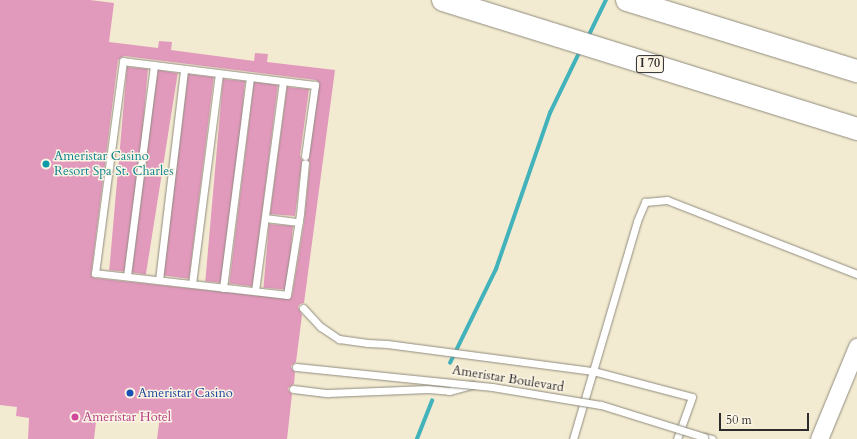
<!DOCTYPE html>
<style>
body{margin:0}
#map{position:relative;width:857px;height:439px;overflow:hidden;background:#f3ebd1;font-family:Cardo,serif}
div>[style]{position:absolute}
.stream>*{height:3.5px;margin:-1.75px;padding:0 1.75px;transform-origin:1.75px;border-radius:1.75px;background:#42b2bb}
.building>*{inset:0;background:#e199bc;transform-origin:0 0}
.roads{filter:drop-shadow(0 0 1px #8f8b7e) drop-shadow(0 0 1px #8f8b7e)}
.service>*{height:7px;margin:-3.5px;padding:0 3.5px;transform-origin:3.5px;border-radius:3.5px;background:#fff}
.tertiary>*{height:17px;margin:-8.5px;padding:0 8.5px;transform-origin:8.5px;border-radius:8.5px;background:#fff}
.motorway>*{height:22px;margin:-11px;padding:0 11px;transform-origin:11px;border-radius:11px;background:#fff}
.bridges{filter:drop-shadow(0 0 1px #8f8b7e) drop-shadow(0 0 1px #8f8b7e)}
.service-bridge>*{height:7px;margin:-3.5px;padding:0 3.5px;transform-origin:3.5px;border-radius:3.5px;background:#fff}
.dots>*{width:11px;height:11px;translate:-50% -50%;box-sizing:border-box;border:2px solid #fcf5e5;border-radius:50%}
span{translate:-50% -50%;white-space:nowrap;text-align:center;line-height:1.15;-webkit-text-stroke:3px #fcf5e5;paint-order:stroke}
.shield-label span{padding:1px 3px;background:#fcf5e5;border:1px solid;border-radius:3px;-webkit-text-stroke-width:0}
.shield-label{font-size:12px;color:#2b2b2b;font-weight:700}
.culture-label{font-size:13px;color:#0d838f}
.left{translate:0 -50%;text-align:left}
.street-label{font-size:13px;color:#2b2b2b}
.transit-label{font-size:13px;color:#164399}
.hotel-label{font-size:13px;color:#b23c85}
.scale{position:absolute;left:719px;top:413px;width:90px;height:18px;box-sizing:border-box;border:2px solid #2b2b2b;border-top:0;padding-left:5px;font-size:12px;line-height:14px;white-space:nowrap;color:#2b2b2b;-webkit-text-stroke:3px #fcf5e5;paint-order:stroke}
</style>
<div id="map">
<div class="stream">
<i style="left:588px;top:37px;width:41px;rotate:-64.1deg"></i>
<i style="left:450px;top:363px;width:105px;rotate:-63.9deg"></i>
<i style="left:496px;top:269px;width:165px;rotate:-70.9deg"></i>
<i style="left:550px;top:113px;width:69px;rotate:-64.2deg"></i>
<i style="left:417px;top:439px;width:41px;rotate:-68.5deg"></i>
</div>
<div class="building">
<i style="clip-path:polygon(evenodd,0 0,90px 0,114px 3px,109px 42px,158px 48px,159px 41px,172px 42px,171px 50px,254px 61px,255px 53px,268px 54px,267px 62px,335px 70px,304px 303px,300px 304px,298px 307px,302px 315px,296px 362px,291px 366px,292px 369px,295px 372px,294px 384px,288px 388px,289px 391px,292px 394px,287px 439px,157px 439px,160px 416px,134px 413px,134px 418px,97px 413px,94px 439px,28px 439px,29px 418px,16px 416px,17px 407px,0 405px,0 0,124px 56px,316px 80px,319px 83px,308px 160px,310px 163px,304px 223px,292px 296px,289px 299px,94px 278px,91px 275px,118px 60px,124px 56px)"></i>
<i style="left:127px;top:67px;width:21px;height:204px;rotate:5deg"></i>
<i style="left:158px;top:70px;width:20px;height:204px;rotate:9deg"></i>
<i style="left:188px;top:74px;width:26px;height:203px;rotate:7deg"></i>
<i style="left:223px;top:79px;width:22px;height:203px;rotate:5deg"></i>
<i style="left:254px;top:82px;width:24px;height:203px;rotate:7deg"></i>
<i style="clip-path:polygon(287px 87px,309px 89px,300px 155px,302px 160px,295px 216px,270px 214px)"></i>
<i style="left:269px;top:224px;width:24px;height:64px;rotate:5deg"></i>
</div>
<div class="roads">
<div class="service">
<i style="left:305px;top:156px;width:72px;rotate:-82deg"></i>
<i style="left:315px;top:85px;width:193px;rotate:-172.9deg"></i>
<i style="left:123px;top:61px;width:214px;rotate:97.5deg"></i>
<i style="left:95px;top:273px;width:193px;rotate:6.5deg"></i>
<i style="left:287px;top:295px;width:82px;rotate:-80.9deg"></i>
<i style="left:300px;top:214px;width:51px;rotate:-84.4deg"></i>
<i style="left:265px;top:218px;width:34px;rotate:7deg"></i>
<i style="left:127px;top:276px;width:213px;rotate:-82.7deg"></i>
<i style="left:159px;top:280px;width:212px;rotate:-83.2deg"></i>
<i style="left:192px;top:284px;width:212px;rotate:-82.7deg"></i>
<i style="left:223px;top:288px;width:212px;rotate:-82.7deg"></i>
<i style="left:255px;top:291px;width:211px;rotate:-82.4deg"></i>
<i style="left:303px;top:308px;width:26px;rotate:47deg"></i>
<i style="left:321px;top:327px;width:22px;rotate:34deg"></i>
<i style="left:339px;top:339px;width:29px;rotate:8deg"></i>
<i style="left:368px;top:343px;width:19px;rotate:3deg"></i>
<i style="left:387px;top:344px;width:208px;rotate:7.5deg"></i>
<i style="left:593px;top:371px;width:102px;rotate:14.7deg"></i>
<i style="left:692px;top:397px;width:45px;rotate:109.7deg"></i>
<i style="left:293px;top:389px;width:35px;rotate:7deg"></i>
<i style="left:328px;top:393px;width:100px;rotate:-2.3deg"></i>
<i style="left:428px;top:389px;width:21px;rotate:5deg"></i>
<i style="left:449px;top:391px;width:24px;rotate:-15deg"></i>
<i style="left:704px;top:437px;width:8px;rotate:14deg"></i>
<i style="left:573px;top:439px;width:227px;rotate:-73.6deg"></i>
<i style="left:637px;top:221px;width:21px;rotate:-67deg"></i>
<i style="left:645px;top:202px;width:22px;rotate:-5deg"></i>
<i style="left:667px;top:200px;width:204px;rotate:21.3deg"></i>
</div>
<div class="tertiary">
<i style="left:819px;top:439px;width:100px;rotate:-67.6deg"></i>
</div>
<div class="motorway">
<i style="left:443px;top:0;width:434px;rotate:17.3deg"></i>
<i style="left:627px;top:0;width:241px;rotate:17.2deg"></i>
</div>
</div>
<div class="bridges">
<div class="service-bridge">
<i style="left:296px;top:367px;width:197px;rotate:5.8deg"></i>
<i style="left:492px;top:387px;width:110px;rotate:9.4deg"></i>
<i style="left:601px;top:405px;width:108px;rotate:17.3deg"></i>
</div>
</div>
<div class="dots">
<i style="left:46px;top:164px;background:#0f9aa8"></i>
<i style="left:130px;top:393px;background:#1a4fb4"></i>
<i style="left:75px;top:417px;background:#d1479c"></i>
</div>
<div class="shield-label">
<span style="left:650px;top:64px">I 70</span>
</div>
<div class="culture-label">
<span class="left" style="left:54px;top:164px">Ameristar Casino<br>Resort Spa St. Charles</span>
</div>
<div class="street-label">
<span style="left:508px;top:379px;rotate:9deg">Ameristar Boulevard</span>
</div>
<div class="transit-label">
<span class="left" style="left:138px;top:393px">Ameristar Casino</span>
</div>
<div class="hotel-label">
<span class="left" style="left:83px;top:417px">Ameristar Hotel</span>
</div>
<div class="scale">50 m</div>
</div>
